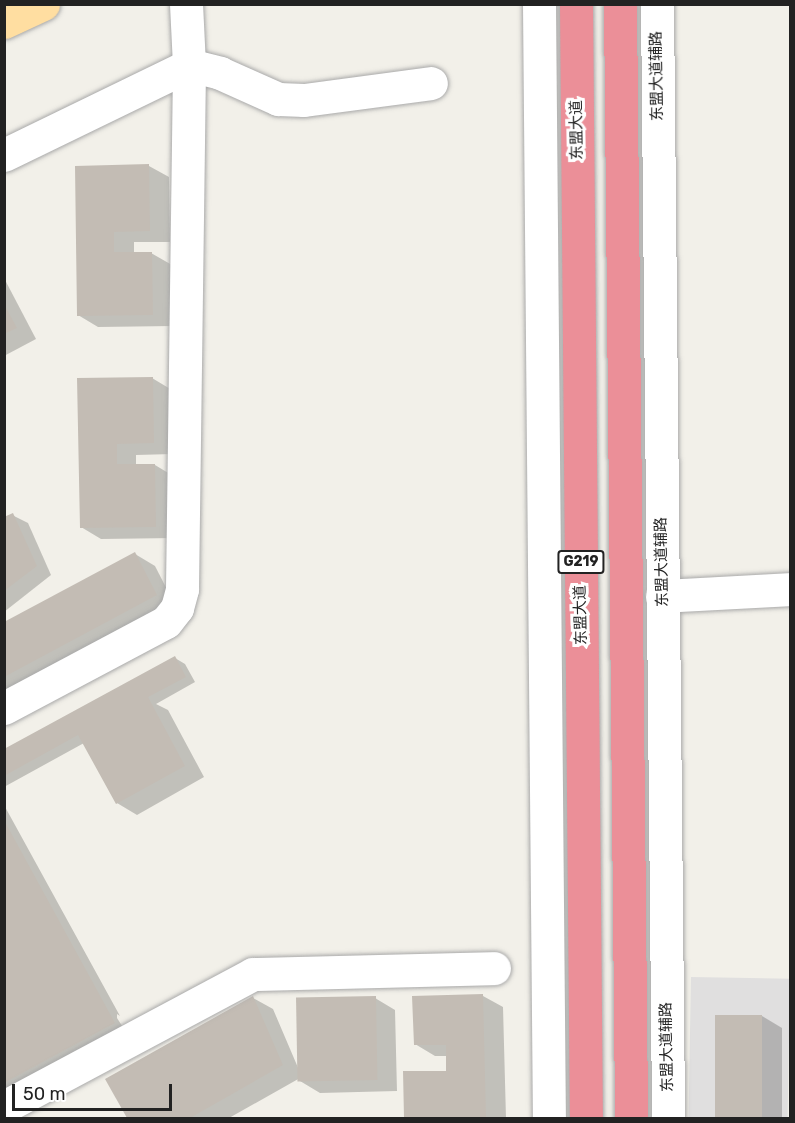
<!DOCTYPE html>
<meta charset="utf-8">
<style>
body{margin:0}
#map{position:relative;width:795px;height:1123px;overflow:hidden;background:#f2f0e9;font-family:Rubik,"Noto Sans SC",sans-serif}
div>[style]{position:absolute}
.residential>*{inset:0;background:#e0dfdf;transform-origin:0 0}
.shadow>*{inset:0;background:#0003}
.building>*{inset:0;background:#c3bcb4;transform-origin:0 0}
.roads{filter:drop-shadow(0 0 2px #a9a9a9) drop-shadow(0 0 2px #a9a9a9)}
.minor>*{height:33px;margin:-16.5px;padding:0 16.5px;transform-origin:16.5px;border-radius:16.5px;background:#fff}
.major>*{height:33px;margin:-16.5px;padding:0 16.5px;transform-origin:16.5px;border-radius:16.5px;background:#ffdea1}
.highway>*{height:33px;margin:-16.5px;padding:0 16.5px;transform-origin:16.5px;border-radius:16.5px;background:#eb8f98}
span{translate:-50% -50%;white-space:nowrap;text-align:center;line-height:1.15;-webkit-text-stroke:6px #fff;paint-order:stroke}
.shield-label span{padding:2px 4px;background:#fff;border:2px solid;border-radius:4px;-webkit-text-stroke-width:0}
.shield-label{font-size:14px;color:#222;font-weight:700}
.street-label{font-size:15px;color:#222}
.frame{position:absolute;inset:0;border:6px solid #222;pointer-events:none}
.scale{position:absolute;left:12px;top:1084px;width:160px;height:27px;box-sizing:border-box;border:3px solid #222;border-top:0;padding-left:8px;font-size:18px;line-height:21px;white-space:nowrap;color:#222;-webkit-text-stroke:4px #fff;paint-order:stroke}
</style>
<div id="map">
<div class="residential">
<i style="left:691px;top:977px;width:99px;height:141px;rotate:1deg"></i>
</div>
<div class="shadow">
<i style="clip-path:polygon(149px 166px,169px 177px,170px 242px,134px 242px,134px 253px,151px 253px,172px 265px,173px 326px,98px 327px,78px 315px,76px 167px)"></i>
<i style="clip-path:polygon(4px 278px,36px 339px,4px 356px)"></i>
<i style="clip-path:polygon(152px 378px,172px 390px,173px 454px,136px 455px,136px 465px,155px 465px,175px 477px,175px 538px,101px 539px,81px 527px,79px 379px)"></i>
<i style="clip-path:polygon(12px 515px,28px 523px,51px 575px,4px 612px,4px 518px)"></i>
<i style="clip-path:polygon(135px 554px,155px 566px,176px 607px,4px 699px,4px 624px)"></i>
<i style="clip-path:polygon(175px 658px,185px 664px,195px 682px,156px 704px,168px 710px,204px 777px,137px 815px,117px 803px,84px 743px,4px 787px,4px 751px)"></i>
<i style="clip-path:polygon(4px 805px,120px 1016px,117px 1014px,117px 1018px,124px 1029px,4px 1094px)"></i>
<i style="clip-path:polygon(483px 996px,503px 1007px,506px 1118px,406px 1118px,405px 1073px,448px 1072px,447px 1056px,435px 1056px,415px 1044px)"></i>
<i style="clip-path:polygon(253px 998px,273px 1009px,299px 1070px,375px 998px,395px 1010px,397px 1091px,320px 1093px,300px 1081px,300px 1078px,229px 1118px,129px 1118px,107px 1079px)"></i>
<i style="clip-path:polygon(717px 1016px,762px 1016px,782px 1028px,782px 1118px,716px 1118px)"></i>
</div>
<div class="building">
<i style="clip-path:polygon(149px 164px,150px 231px,114px 232px,114px 252px,152px 252px,153px 315px,77px 316px,75px 166px)"></i>
<i style="clip-path:polygon(4px 304px,17px 328px,4px 334px)"></i>
<i style="clip-path:polygon(153px 377px,154px 443px,117px 444px,117px 464px,155px 464px,156px 527px,80px 528px,77px 378px)"></i>
<i style="clip-path:polygon(13px 513px,37px 566px,4px 591px,4px 517px)"></i>
<i style="clip-path:polygon(135px 552px,157px 595px,4px 677px,4px 622px)"></i>
<i style="clip-path:polygon(175px 656px,186px 677px,148px 697px,185px 766px,116px 804px,78px 735px,4px 776px,4px 749px)"></i>
<i style="clip-path:polygon(4px 820px,115px 1023px,4px 1083px)"></i>
<i style="clip-path:polygon(483px 994px,486px 1118px,404px 1118px,403px 1071px,446px 1071px,446px 1045px,414px 1045px,412px 996px)"></i>
<i style="clip-path:polygon(253px 996px,283px 1065px,190px 1118px,127px 1118px,105px 1079px)"></i>
<i style="left:376px;top:996px;width:84px;height:80px;rotate:89deg"></i>
<i style="left:715px;top:1015px;width:47px;height:103px"></i>
</div>
<div class="roads">
<div class="minor">
<i style="left:539px;top:4px;width:1114px;rotate:89.49deg"></i>
<i style="left:657px;top:4px;width:1114px;rotate:89.43deg"></i>
<i style="left:4px;top:155px;width:206px;rotate:-25.9deg"></i>
<i style="left:189px;top:65px;width:32px;rotate:14deg"></i>
<i style="left:220px;top:73px;width:64px;rotate:24.1deg"></i>
<i style="left:278px;top:99px;width:26px;rotate:2deg"></i>
<i style="left:304px;top:100px;width:128px;rotate:-7.6deg"></i>
<i style="left:662px;top:596px;width:128px;rotate:-3.1deg"></i>
<i style="left:4px;top:708px;width:183px;rotate:-28deg"></i>
<i style="left:166px;top:622px;width:18px;rotate:-52deg"></i>
<i style="left:177px;top:608px;width:20px;rotate:-75deg"></i>
<i style="left:182px;top:589px;width:524px;rotate:-89.23deg"></i>
<i style="left:189px;top:65px;width:61px;rotate:-92.8deg"></i>
<i style="left:4px;top:1107px;width:282px;rotate:-28.1deg"></i>
<i style="left:253px;top:974px;width:241px;rotate:-1.4deg"></i>
</div>
<div class="major">
<i style="left:4px;top:22px;width:43px;rotate:-24.8deg"></i>
</div>
<div class="highway">
<i style="left:576px;top:4px;width:1114px;rotate:89.49deg"></i>
<i style="left:620px;top:4px;width:1114px;rotate:89.43deg"></i>
</div>
</div>
<div class="shield-label">
<span style="left:581px;top:562px">G219</span>
</div>
<div class="street-label">
<span style="left:657px;top:76px;rotate:-91deg">东盟大道辅路</span>
<span style="left:577px;top:130px;rotate:-91deg">东盟大道</span>
<span style="left:662px;top:562px;rotate:-91deg">东盟大道辅路</span>
<span style="left:581px;top:615px;rotate:-91deg">东盟大道</span>
<span style="left:667px;top:1047px;rotate:-91deg">东盟大道辅路</span>
</div>
<div class="frame"></div>
<div class="scale">50 m</div>
</div>
